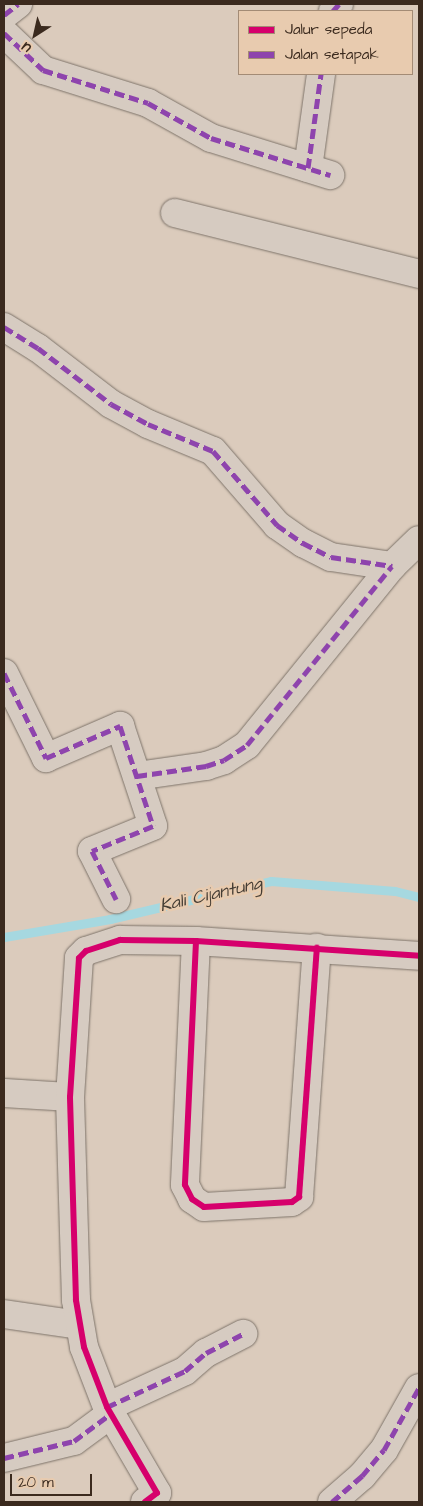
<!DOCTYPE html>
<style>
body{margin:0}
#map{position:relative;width:423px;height:1506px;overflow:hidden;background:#dbcbbc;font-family:"Architects Daughter",sans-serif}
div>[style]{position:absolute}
.stream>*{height:9px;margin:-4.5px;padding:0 4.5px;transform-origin:4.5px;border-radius:4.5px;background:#a6d8e0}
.roads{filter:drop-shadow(0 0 1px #7e746a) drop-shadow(0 0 1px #7e746a)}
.minor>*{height:28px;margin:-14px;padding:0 14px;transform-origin:14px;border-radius:14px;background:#d6cbc1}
.quiet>*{height:5px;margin-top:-2.5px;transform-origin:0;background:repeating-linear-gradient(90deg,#8e44ad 0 10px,transparent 0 15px)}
.cycleway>*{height:6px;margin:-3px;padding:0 3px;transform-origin:3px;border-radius:3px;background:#d6006c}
span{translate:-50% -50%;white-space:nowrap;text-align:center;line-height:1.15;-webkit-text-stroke:5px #e8cbaf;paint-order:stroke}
.water-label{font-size:18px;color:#443c33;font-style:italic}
.frame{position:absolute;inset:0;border:5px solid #3b2a1e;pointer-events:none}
.legend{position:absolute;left:238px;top:10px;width:175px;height:65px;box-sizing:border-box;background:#e8cbaf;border:1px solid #a38b75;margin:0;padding:6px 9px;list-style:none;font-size:15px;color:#3b2a1e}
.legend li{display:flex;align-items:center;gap:10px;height:25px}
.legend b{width:25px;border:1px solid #a38b75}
.north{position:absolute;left:10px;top:10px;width:50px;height:50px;-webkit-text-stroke:4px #e8cbaf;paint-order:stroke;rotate:215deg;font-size:14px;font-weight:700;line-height:20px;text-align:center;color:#3b2a1e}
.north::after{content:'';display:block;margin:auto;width:18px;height:22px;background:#3b2a1e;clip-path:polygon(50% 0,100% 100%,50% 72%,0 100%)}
.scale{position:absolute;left:10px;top:1474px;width:82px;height:22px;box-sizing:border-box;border:2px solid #3b2a1e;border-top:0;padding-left:6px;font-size:15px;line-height:18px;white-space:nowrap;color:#3b2a1e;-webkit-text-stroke:4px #e8cbaf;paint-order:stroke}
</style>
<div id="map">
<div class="stream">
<i style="left:4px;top:937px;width:108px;rotate:-9.6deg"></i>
<i style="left:110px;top:919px;width:165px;rotate:-13.3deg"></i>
<i style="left:271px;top:881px;width:124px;rotate:4.6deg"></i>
<i style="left:395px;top:891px;width:25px;rotate:14deg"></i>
</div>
<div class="roads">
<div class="minor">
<i style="left:333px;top:11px;width:9px;rotate:-49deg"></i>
<i style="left:4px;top:15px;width:18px;rotate:-38deg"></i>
<i style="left:4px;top:33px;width:54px;rotate:43.5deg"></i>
<i style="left:43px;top:70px;width:110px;rotate:17.4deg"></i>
<i style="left:148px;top:103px;width:72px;rotate:29.1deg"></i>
<i style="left:211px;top:138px;width:125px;rotate:17.3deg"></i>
<i style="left:308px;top:168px;width:95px;rotate:-82.1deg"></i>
<i style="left:175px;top:213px;width:252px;rotate:14deg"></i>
<i style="left:4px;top:327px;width:40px;rotate:32deg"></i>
<i style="left:38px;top:348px;width:92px;rotate:37.5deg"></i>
<i style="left:111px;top:404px;width:42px;rotate:28.4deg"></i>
<i style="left:148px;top:424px;width:70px;rotate:22.6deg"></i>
<i style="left:213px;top:451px;width:98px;rotate:49.1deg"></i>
<i style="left:277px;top:525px;width:32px;rotate:35deg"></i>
<i style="left:303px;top:543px;width:31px;rotate:27deg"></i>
<i style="left:331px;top:557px;width:62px;rotate:8.4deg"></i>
<i style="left:4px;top:673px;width:95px;rotate:63.7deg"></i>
<i style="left:46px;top:758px;width:81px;rotate:-23.4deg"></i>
<i style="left:120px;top:726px;width:105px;rotate:71.7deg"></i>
<i style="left:153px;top:826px;width:66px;rotate:157.7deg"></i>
<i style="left:92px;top:851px;width:54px;rotate:63.4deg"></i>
<i style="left:137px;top:776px;width:70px;rotate:-8.2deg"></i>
<i style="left:206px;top:766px;width:19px;rotate:-18deg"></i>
<i style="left:224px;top:760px;width:27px;rotate:-33deg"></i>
<i style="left:247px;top:745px;width:230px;rotate:-51deg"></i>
<i style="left:392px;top:566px;width:37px;rotate:-44deg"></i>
<i style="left:196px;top:941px;width:244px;rotate:92.6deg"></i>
<i style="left:185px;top:1185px;width:16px;rotate:63deg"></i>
<i style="left:192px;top:1199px;width:14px;rotate:34deg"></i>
<i style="left:204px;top:1207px;width:88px;rotate:-3.3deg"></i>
<i style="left:292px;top:1202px;width:9px;rotate:-36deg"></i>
<i style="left:299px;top:1197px;width:250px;rotate:-85.9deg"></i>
<i style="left:4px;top:1093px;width:66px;rotate:3.5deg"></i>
<i style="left:4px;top:1314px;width:76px;rotate:8.3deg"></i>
<i style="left:107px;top:1407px;width:86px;rotate:-24.8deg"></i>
<i style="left:185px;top:1371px;width:28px;rotate:-41deg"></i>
<i style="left:206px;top:1353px;width:42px;rotate:-27.2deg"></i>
<i style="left:4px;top:1458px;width:72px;rotate:-13.7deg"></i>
<i style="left:74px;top:1441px;width:47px;rotate:-36.4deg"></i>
<i style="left:145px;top:1502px;width:15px;rotate:-37deg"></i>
<i style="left:157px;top:1493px;width:99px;rotate:-120.2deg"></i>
<i style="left:107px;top:1407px;width:64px;rotate:-111deg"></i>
<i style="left:84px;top:1347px;width:48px;rotate:-99.7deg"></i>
<i style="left:76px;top:1300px;width:203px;rotate:-91.7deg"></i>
<i style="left:70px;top:1097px;width:139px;rotate:-86.3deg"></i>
<i style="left:79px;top:958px;width:10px;rotate:-45deg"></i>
<i style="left:86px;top:951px;width:36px;rotate:-18deg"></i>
<i style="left:120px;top:940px;width:76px;rotate:0.8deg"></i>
<i style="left:196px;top:941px;width:224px;rotate:3.8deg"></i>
<i style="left:332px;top:1502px;width:40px;rotate:-41deg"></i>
<i style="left:362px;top:1476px;width:34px;rotate:-50deg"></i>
<i style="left:384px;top:1450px;width:71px;rotate:-60.6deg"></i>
</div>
</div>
<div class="quiet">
<i style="left:333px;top:11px;width:9px;rotate:-49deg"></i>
<i style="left:4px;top:15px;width:18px;rotate:-38deg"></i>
<i style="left:4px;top:33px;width:54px;rotate:43.5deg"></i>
<i style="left:43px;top:70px;width:110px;rotate:17.4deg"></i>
<i style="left:148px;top:103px;width:72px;rotate:29.1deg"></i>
<i style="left:211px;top:138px;width:125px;rotate:17.3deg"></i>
<i style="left:308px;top:168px;width:95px;rotate:-82.1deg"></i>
<i style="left:4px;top:327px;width:40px;rotate:32deg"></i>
<i style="left:38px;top:348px;width:92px;rotate:37.5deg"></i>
<i style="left:111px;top:404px;width:42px;rotate:28.4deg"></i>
<i style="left:148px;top:424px;width:70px;rotate:22.6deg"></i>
<i style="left:213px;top:451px;width:98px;rotate:49.1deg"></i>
<i style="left:277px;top:525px;width:32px;rotate:35deg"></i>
<i style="left:303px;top:543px;width:31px;rotate:27deg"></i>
<i style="left:331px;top:557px;width:62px;rotate:8.4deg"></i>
<i style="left:4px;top:673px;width:95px;rotate:63.7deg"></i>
<i style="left:46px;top:758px;width:81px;rotate:-23.4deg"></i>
<i style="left:120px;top:726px;width:105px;rotate:71.7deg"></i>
<i style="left:153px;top:826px;width:66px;rotate:157.7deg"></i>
<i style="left:92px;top:851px;width:54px;rotate:63.4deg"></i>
<i style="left:137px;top:776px;width:70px;rotate:-8.2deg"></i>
<i style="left:206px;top:766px;width:19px;rotate:-18deg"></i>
<i style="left:224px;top:760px;width:27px;rotate:-33deg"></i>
<i style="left:247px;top:745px;width:230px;rotate:-51deg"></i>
<i style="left:107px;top:1407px;width:86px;rotate:-24.8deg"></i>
<i style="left:185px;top:1371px;width:28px;rotate:-41deg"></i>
<i style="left:206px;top:1353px;width:42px;rotate:-27.2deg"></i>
<i style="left:4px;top:1458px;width:72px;rotate:-13.7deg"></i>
<i style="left:74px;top:1441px;width:47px;rotate:-36.4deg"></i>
<i style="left:332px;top:1502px;width:40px;rotate:-41deg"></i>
<i style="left:362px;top:1476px;width:34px;rotate:-50deg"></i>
<i style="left:384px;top:1450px;width:71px;rotate:-60.6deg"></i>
</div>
<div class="cycleway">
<i style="left:196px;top:941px;width:244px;rotate:92.6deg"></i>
<i style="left:185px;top:1185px;width:16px;rotate:63deg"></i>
<i style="left:192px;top:1199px;width:14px;rotate:34deg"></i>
<i style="left:204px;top:1207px;width:88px;rotate:-3.3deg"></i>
<i style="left:292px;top:1202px;width:9px;rotate:-36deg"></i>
<i style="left:299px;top:1197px;width:250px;rotate:-85.9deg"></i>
<i style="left:145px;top:1502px;width:15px;rotate:-37deg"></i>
<i style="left:157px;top:1493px;width:99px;rotate:-120.2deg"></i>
<i style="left:107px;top:1407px;width:64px;rotate:-111deg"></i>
<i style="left:84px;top:1347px;width:48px;rotate:-99.7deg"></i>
<i style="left:76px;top:1300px;width:203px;rotate:-91.7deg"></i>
<i style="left:70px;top:1097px;width:139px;rotate:-86.3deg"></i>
<i style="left:79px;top:958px;width:10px;rotate:-45deg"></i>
<i style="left:86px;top:951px;width:36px;rotate:-18deg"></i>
<i style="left:120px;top:940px;width:76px;rotate:0.8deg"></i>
<i style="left:196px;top:941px;width:224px;rotate:3.8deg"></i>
</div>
<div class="water-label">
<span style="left:211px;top:895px;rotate:-13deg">Kali Cijantung</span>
</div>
<div class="frame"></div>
<ul class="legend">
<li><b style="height:6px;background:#d6006c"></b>Jalur sepeda</li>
<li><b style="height:6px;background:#8e44ad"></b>Jalan setapak</li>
</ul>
<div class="north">U</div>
<div class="scale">20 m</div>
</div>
